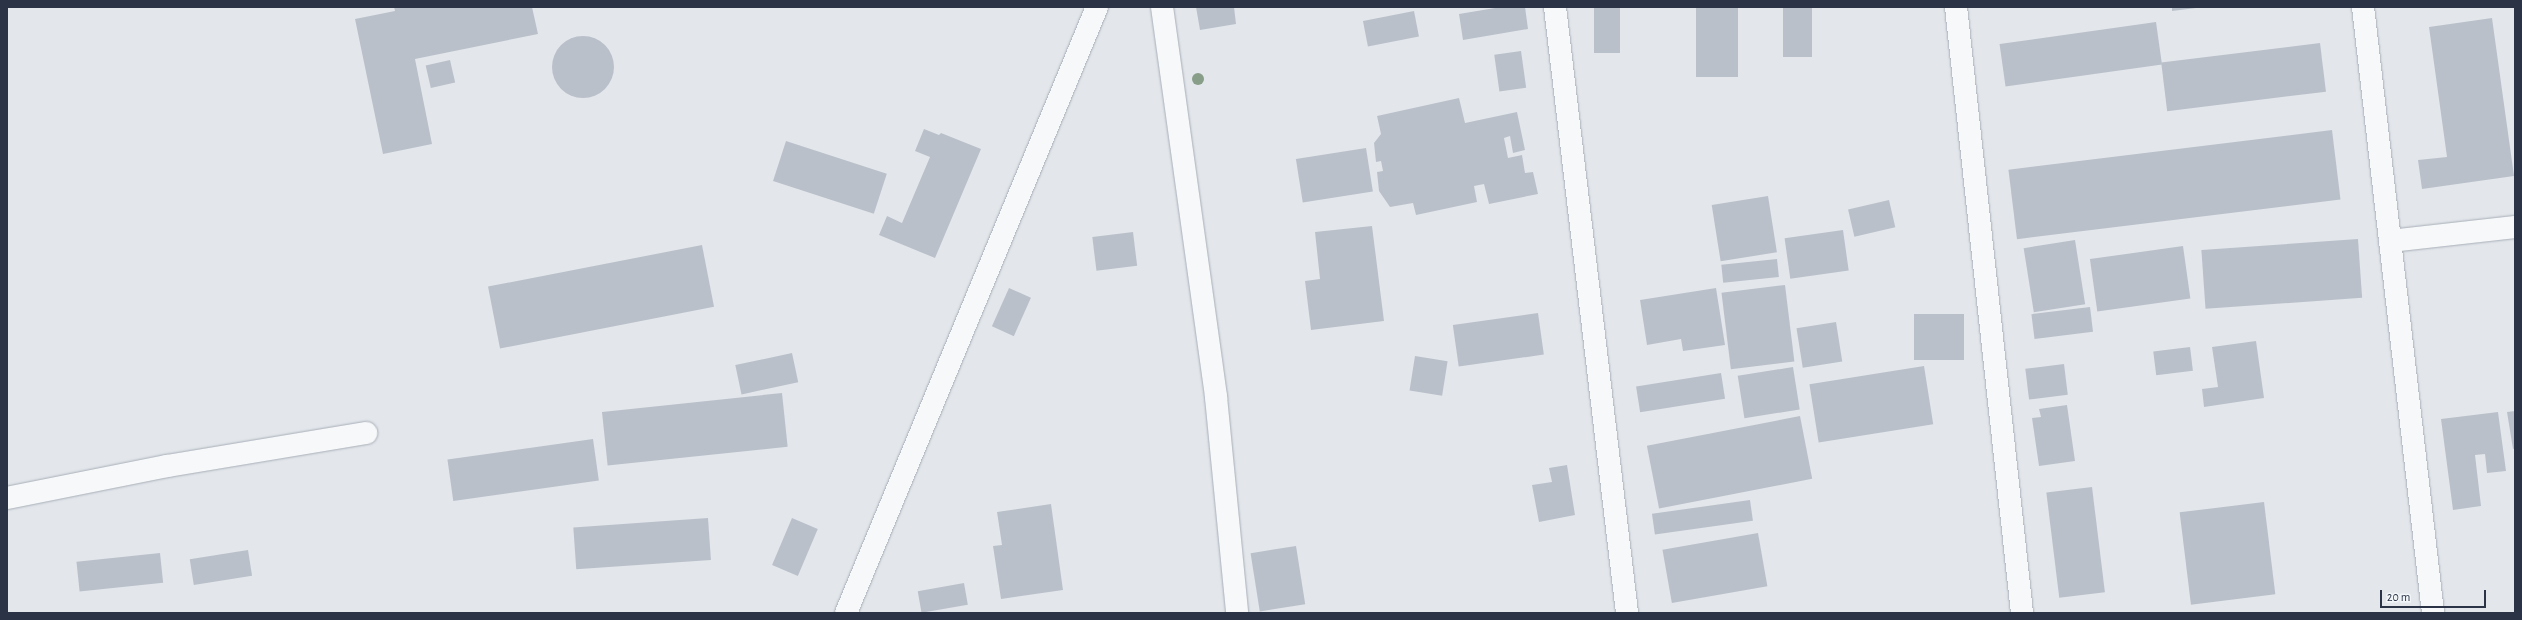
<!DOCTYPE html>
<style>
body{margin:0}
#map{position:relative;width:2522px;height:620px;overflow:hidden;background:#e3e7ec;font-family:"Alegreya Sans",sans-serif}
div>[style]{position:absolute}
.building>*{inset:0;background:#bac0ca;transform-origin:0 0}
.round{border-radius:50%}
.roads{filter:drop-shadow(0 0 1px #a8aeb7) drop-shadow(0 0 1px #a8aeb7)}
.minor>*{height:22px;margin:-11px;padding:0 11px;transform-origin:11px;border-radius:11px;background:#f7f8fa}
.trees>*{width:12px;height:12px;margin:-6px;border-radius:50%;background:#889e88}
span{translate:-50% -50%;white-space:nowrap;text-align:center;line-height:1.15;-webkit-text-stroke:4px #f3f6f9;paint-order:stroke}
.frame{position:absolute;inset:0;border:8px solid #2a3446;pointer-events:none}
.scale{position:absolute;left:2380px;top:590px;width:106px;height:18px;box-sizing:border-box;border:2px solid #2a3446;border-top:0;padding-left:5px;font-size:12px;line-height:14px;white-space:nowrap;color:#2a3446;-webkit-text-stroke:3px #f3f6f9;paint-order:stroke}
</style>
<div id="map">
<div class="building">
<i style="clip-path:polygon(394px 7px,532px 7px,538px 34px,415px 59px,432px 144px,383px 154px,355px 19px,395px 11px)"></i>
<i style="clip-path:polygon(1196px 7px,1234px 7px,1236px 24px,1200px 30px)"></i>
<i style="clip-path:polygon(1501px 7px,1525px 7px,1528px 29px,1463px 40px,1459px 14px)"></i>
<i style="left:1594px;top:7px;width:26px;height:46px"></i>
<i style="left:1696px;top:7px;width:42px;height:70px"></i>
<i style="left:1783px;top:7px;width:29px;height:50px"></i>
<i style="clip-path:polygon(2172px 7px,2196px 7px,2196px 8px,2172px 11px)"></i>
<i style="left:1414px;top:11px;width:26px;height:52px;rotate:79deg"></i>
<i style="clip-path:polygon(2492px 18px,2514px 176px,2422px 189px,2418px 160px,2447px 157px,2429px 27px)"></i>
<i style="left:2156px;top:22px;width:43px;height:158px;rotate:82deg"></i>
<i class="round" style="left:552px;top:36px;width:62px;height:62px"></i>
<i style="left:2320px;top:43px;width:49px;height:160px;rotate:83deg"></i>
<i style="left:1521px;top:51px;width:37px;height:27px;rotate:82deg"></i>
<i style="left:450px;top:60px;width:23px;height:25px;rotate:77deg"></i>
<i style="clip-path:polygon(1459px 98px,1465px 123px,1517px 112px,1525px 150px,1513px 153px,1510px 136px,1504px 138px,1508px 158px,1522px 155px,1525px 173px,1533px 172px,1538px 194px,1489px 204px,1484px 184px,1474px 186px,1477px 202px,1416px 215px,1413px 203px,1390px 207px,1379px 191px,1377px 172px,1383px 171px,1381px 161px,1376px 162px,1374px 143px,1381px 134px,1377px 116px)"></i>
<i style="clip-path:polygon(924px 129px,939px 135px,941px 133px,981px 149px,935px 258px,879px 235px,887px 216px,902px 223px,930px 157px,915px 151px)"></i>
<i style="left:2332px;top:130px;width:70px;height:326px;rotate:83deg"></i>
<i style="left:786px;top:141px;width:106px;height:42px;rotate:18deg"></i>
<i style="left:1366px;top:148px;width:44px;height:71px;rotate:81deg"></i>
<i style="left:1768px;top:196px;width:57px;height:57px;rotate:81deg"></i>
<i style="left:1889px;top:200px;width:28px;height:42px;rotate:77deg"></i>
<i style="clip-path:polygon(1372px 226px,1384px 321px,1311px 330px,1305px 281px,1320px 279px,1315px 232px)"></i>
<i style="left:1843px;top:230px;width:41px;height:59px;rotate:82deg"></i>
<i style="left:1133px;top:232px;width:34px;height:41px;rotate:83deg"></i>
<i style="left:2358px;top:239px;width:59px;height:157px;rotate:86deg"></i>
<i style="left:2075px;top:240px;width:65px;height:52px;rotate:81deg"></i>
<i style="left:702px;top:245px;width:63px;height:218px;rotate:79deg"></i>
<i style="left:2183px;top:246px;width:53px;height:94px;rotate:82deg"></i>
<i style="left:1777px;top:259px;width:18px;height:56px;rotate:84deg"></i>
<i style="left:1785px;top:285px;width:77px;height:64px;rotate:83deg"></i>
<i style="left:1009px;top:288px;width:24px;height:42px;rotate:24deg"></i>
<i style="clip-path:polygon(1716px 288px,1725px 345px,1683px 351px,1681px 339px,1647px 345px,1640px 300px)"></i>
<i style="left:2090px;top:307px;width:25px;height:59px;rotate:83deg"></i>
<i style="left:1538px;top:313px;width:42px;height:86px;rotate:82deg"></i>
<i style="left:1964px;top:314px;width:46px;height:50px;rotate:90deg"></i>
<i style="left:1836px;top:322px;width:40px;height:40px;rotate:81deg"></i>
<i style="clip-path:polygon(2256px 341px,2264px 398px,2204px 407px,2202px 389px,2218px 387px,2212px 347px)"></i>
<i style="left:2190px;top:347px;width:24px;height:37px;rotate:83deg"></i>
<i style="left:792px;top:353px;width:30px;height:58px;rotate:78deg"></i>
<i style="left:1415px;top:356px;width:33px;height:35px;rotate:9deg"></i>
<i style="left:2064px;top:364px;width:31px;height:39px;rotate:83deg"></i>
<i style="left:1924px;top:366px;width:59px;height:116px;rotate:81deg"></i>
<i style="left:1793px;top:367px;width:43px;height:56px;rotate:81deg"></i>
<i style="left:1721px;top:373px;width:26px;height:86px;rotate:81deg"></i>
<i style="left:782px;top:393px;width:54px;height:181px;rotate:84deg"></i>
<i style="clip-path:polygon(2067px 405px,2075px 461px,2039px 466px,2032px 418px,2041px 417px,2039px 409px)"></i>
<i style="clip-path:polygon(2515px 411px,2515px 448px,2513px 449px,2507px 412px)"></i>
<i style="clip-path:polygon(2498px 412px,2506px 471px,2487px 473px,2485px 454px,2475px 455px,2481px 506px,2453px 510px,2441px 419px)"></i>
<i style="left:1800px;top:416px;width:64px;height:156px;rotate:79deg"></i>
<i style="left:593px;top:439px;width:42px;height:147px;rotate:82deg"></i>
<i style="clip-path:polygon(1567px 465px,1575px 515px,1539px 522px,1532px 485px,1552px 482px,1549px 468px)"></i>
<i style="left:2092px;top:487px;width:106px;height:46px;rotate:83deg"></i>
<i style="left:1750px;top:500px;width:21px;height:99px;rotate:82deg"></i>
<i style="left:2264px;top:502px;width:93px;height:85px;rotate:83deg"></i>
<i style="clip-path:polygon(1051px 504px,1063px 590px,1001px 599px,993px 546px,1002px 545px,997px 512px)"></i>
<i style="left:708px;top:518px;width:42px;height:135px;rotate:86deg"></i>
<i style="left:792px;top:518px;width:28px;height:51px;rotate:23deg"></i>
<i style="left:1758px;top:533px;width:54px;height:97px;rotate:80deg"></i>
<i style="left:1296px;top:546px;width:59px;height:46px;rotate:81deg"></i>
<i style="left:248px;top:550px;width:26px;height:59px;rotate:81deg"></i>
<i style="left:160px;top:553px;width:30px;height:84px;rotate:84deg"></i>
<i style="left:964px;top:583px;width:22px;height:47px;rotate:80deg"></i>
</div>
<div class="roads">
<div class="minor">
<i style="left:1162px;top:7px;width:394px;rotate:82.1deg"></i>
<i style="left:1216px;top:397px;width:217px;rotate:84.4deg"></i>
<i style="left:1555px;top:7px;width:610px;rotate:83.22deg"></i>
<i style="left:1956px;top:7px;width:610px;rotate:83.78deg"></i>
<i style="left:2363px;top:7px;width:610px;rotate:83.41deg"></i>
<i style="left:2390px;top:241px;width:126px;rotate:-6.4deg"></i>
<i style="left:7px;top:498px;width:163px;rotate:-11.3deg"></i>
<i style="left:167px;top:466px;width:202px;rotate:-9.4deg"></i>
<i style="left:846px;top:613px;width:656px;rotate:-67.5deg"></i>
</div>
</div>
<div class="trees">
<i style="left:1198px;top:79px"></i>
</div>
<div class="frame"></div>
<div class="scale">20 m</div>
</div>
